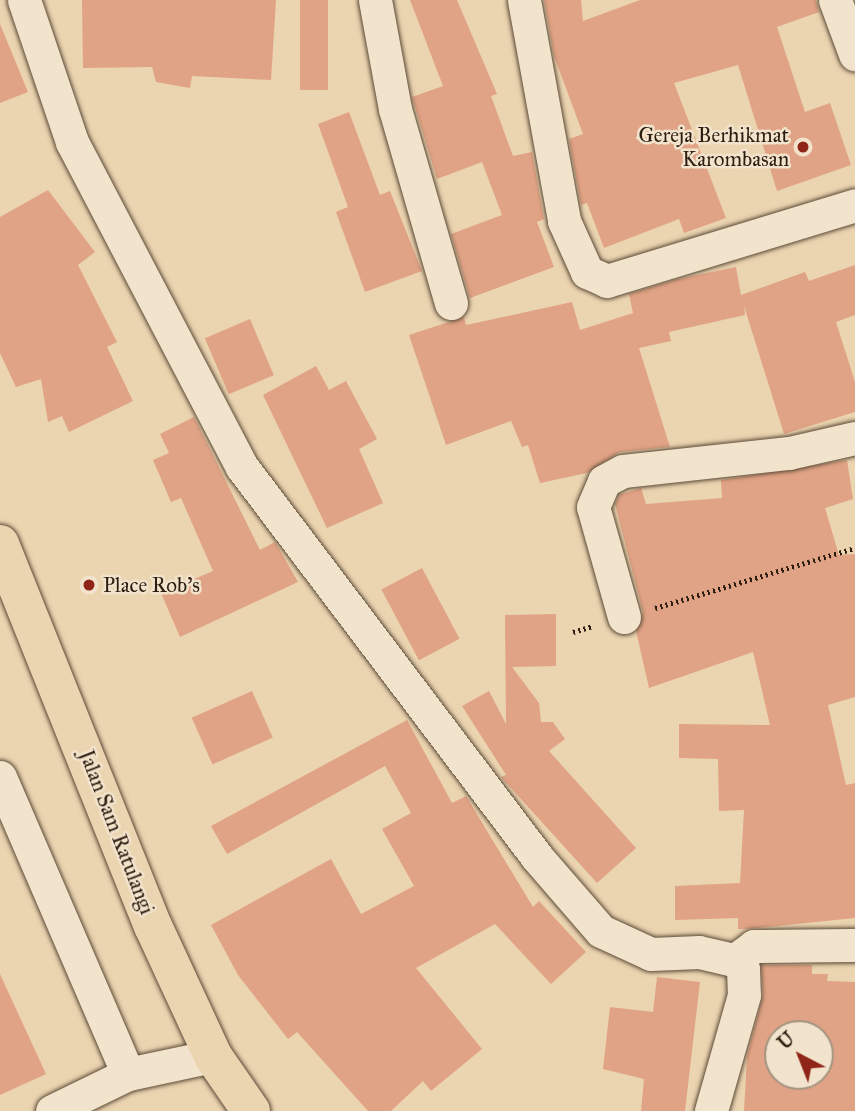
<!DOCTYPE html>
<style>
body{margin:0}
#map{position:relative;width:855px;height:1111px;overflow:hidden;background:#ebd4b0;font-family:"IM FELL Great Primer",serif}
div>[style]{position:absolute}
.building>*{inset:0;background:#e1a385;transform-origin:0 0}
.path>*{height:4.5px;margin-top:-2.25px;transform-origin:0;background:repeating-linear-gradient(90deg,#2d1d10 0 2px,transparent 0 5.5px)}
.roads{filter:drop-shadow(0 0 2px #5c4b38) drop-shadow(0 0 2px #5c4b38)}
.minor>*{height:33px;margin:-16.5px;padding:0 16.5px;transform-origin:16.5px;border-radius:16.5px;background:#f2e3cc}
.highway>*{height:38px;margin:-19px;padding:0 19px;transform-origin:19px;border-radius:19px;background:#ebd4b0}
.dots>*{width:19px;height:19px;translate:-50% -50%;box-sizing:border-box;border:4px solid #f2e3cc;border-radius:50%}
span{translate:-50% -50%;white-space:nowrap;text-align:center;line-height:1.15;-webkit-text-stroke:5px #f2e3cc;paint-order:stroke}
.poi-label{font-size:21px;color:#2d1d10}
.right{translate:-100% -50%;text-align:right}
.left{translate:0 -50%;text-align:left}
.street-label{font-size:21px;color:#2d1d10}
.north{position:absolute;left:764px;top:1020px;width:70px;height:70px;box-sizing:border-box;background:#f2e3cc;border:2px solid #a39481;border-radius:50%;rotate:318deg;font-size:19px;font-weight:700;line-height:28px;text-align:center;color:#2d1d10}
.north::after{content:'';display:block;margin:auto;width:24px;height:32px;background:#8f2418;clip-path:polygon(50% 0,100% 100%,50% 72%,0 100%)}
</style>
<div id="map">
<div class="building">
<i style="clip-path:polygon(82px 0,276px 0,271px 80px,192px 76px,190px 88px,156px 82px,152px 67px,83px 68px)"></i>
<i style="left:300px;top:0;width:28px;height:90px"></i>
<i style="clip-path:polygon(410px 0,457px 0,497px 94px,491px 96px,513px 156px,532px 152px,544px 219px,537px 222px,554px 267px,470px 298px,451px 234px,502px 215px,482px 162px,437px 179px,412px 97px,443px 86px)"></i>
<i style="clip-path:polygon(544px 0,581px 0,583px 21px,640px 0,816px 0,819px 12px,777px 27px,805px 112px,830px 103px,851px 165px,777px 191px,738px 65px,674px 83px,726px 218px,684px 233px,679px 219px,604px 248px,587px 203px,581px 205px,569px 139px,583px 134px,554px 56px)"></i>
<i style="clip-path:polygon(0 24px,28px 92px,0 103px)"></i>
<i style="clip-path:polygon(349px 112px,380px 195px,390px 191px,422px 271px,365px 292px,336px 212px,348px 207px,318px 124px)"></i>
<i style="clip-path:polygon(48px 190px,95px 252px,78px 265px,117px 342px,107px 347px,133px 401px,69px 432px,62px 416px,48px 422px,41px 379px,16px 387px,0 353px,0 217px)"></i>
<i style="clip-path:polygon(855px 265px,855px 315px,836px 322px,855px 382px,855px 412px,784px 434px,744px 306px,745px 315px,669px 332px,671px 341px,639px 348px,670px 447px,620px 452px,587px 473px,540px 483px,528px 445px,522px 447px,511px 421px,446px 445px,409px 335px,464px 317px,466px 325px,572px 302px,580px 330px,633px 313px,629px 294px,678px 279px,736px 267px,741px 295px,805px 272px,809px 281px)"></i>
<i style="left:250px;top:319px;width:61px;height:49px;rotate:67deg"></i>
<i style="clip-path:polygon(316px 366px,329px 390px,346px 381px,377px 439px,359px 449px,383px 503px,327px 528px,263px 395px)"></i>
<i style="clip-path:polygon(194px 417px,260px 550px,275px 542px,298px 582px,180px 637px,161px 593px,213px 571px,181px 498px,171px 502px,153px 460px,169px 453px,160px 434px)"></i>
<i style="clip-path:polygon(847px 460px,853px 499px,825px 508px,839px 555px,855px 554px,855px 697px,828px 705px,846px 785px,855px 783px,855px 918px,746px 929px,738px 929px,738px 918px,675px 920px,675px 886px,740px 883px,744px 810px,719px 811px,718px 759px,679px 758px,679px 724px,770px 725px,753px 652px,649px 688px,636px 631px,643px 612px,615px 504px,619px 495px,641px 488px,646px 504px,722px 498px,721px 480px)"></i>
<i style="left:422px;top:568px;width:80px;height:46px;rotate:62deg"></i>
<i style="clip-path:polygon(556px 614px,556px 666px,512px 667px,539px 703px,541px 722px,553px 722px,565px 739px,549px 751px,636px 848px,597px 883px,501px 777px,506px 775px,462px 706px,489px 691px,506px 724px,505px 615px)"></i>
<i style="left:252px;top:691px;width:51px;height:66px;rotate:66deg"></i>
<i style="clip-path:polygon(407px 720px,452px 803px,466px 796px,533px 907px,539px 901px,586px 952px,551px 984px,495px 924px,416px 968px,482px 1049px,431px 1091px,423px 1081px,391px 1111px,368px 1111px,297px 1032px,288px 1039px,238px 975px,211px 925px,331px 859px,361px 914px,414px 886px,382px 829px,411px 813px,385px 766px,227px 854px,211px 826px)"></i>
<i style="clip-path:polygon(evenodd,761px 965px,812px 965px,812px 974px,828px 974px,827px 981px,855px 982px,855px 1111px,744px 1111px,747px 1056px,763px 995px,761px 965px,778px 1034px,820px 1034px,820px 1076px,778px 1076px,778px 1034px)"></i>
<i style="clip-path:polygon(0 974px,46px 1074px,0 1095px)"></i>
<i style="clip-path:polygon(657px 977px,700px 982px,685px 1111px,641px 1111px,644px 1079px,603px 1069px,610px 1007px,653px 1012px)"></i>
</div>
<div class="path">
<i style="left:655px;top:608px;width:209px;rotate:-16.7deg"></i>
<i style="left:573px;top:632px;width:21px;rotate:-17deg"></i>
</div>
<div class="roads">
<div class="minor">
<i style="left:24px;top:0;width:150px;rotate:71.3deg"></i>
<i style="left:72px;top:142px;width:367px;rotate:62.4deg"></i>
<i style="left:242px;top:467px;width:488px;rotate:52.9deg"></i>
<i style="left:536px;top:856px;width:99px;rotate:49.1deg"></i>
<i style="left:601px;top:931px;width:55px;rotate:24.7deg"></i>
<i style="left:651px;top:954px;width:48px;rotate:-2.4deg"></i>
<i style="left:699px;top:952px;width:37px;rotate:13deg"></i>
<i style="left:735px;top:960px;width:12px;rotate:48deg"></i>
<i style="left:743px;top:969px;width:26px;rotate:88deg"></i>
<i style="left:744px;top:995px;width:121px;rotate:105.9deg"></i>
<i style="left:375px;top:0;width:111px;rotate:79.6deg"></i>
<i style="left:395px;top:109px;width:202px;rotate:73.9deg"></i>
<i style="left:524px;top:0;width:225px;rotate:79.7deg"></i>
<i style="left:564px;top:221px;width:56px;rotate:65.7deg"></i>
<i style="left:587px;top:272px;width:22px;rotate:24deg"></i>
<i style="left:607px;top:281px;width:259px;rotate:-17deg"></i>
<i style="left:835px;top:0;width:58px;rotate:69.7deg"></i>
<i style="left:624px;top:617px;width:114px;rotate:-105.7deg"></i>
<i style="left:593px;top:507px;width:28px;rotate:-67deg"></i>
<i style="left:604px;top:481px;width:21px;rotate:-28deg"></i>
<i style="left:623px;top:471px;width:167px;rotate:-6.2deg"></i>
<i style="left:789px;top:453px;width:68px;rotate:-12.8deg"></i>
<i style="left:0;top:777px;width:323px;rotate:66.7deg"></i>
<i style="left:735px;top:960px;width:24px;rotate:-36deg"></i>
<i style="left:754px;top:946px;width:101px;rotate:-0.6deg"></i>
<i style="left:52px;top:1111px;width:85px;rotate:-26deg"></i>
<i style="left:128px;top:1074px;width:87px;rotate:-12deg"></i>
</div>
<div class="highway">
<i style="left:0;top:544px;width:412px;rotate:68.2deg"></i>
<i style="left:153px;top:926px;width:143px;rotate:65.2deg"></i>
<i style="left:213px;top:1056px;width:67px;rotate:55.4deg"></i>
</div>
</div>
<div class="dots">
<i style="left:803px;top:147px;background:#8f2418"></i>
<i style="left:89px;top:585px;background:#8f2418"></i>
</div>
<div class="poi-label">
<span class="right" style="left:789px;top:147px">Gereja Berhikmat<br>Karombasan</span>
<span class="left" style="left:103px;top:585px">Place Rob's</span>
</div>
<div class="street-label">
<span style="left:117px;top:832px;rotate:69deg">Jalan Sam Ratulangi</span>
</div>
<div class="north">U</div>
</div>
